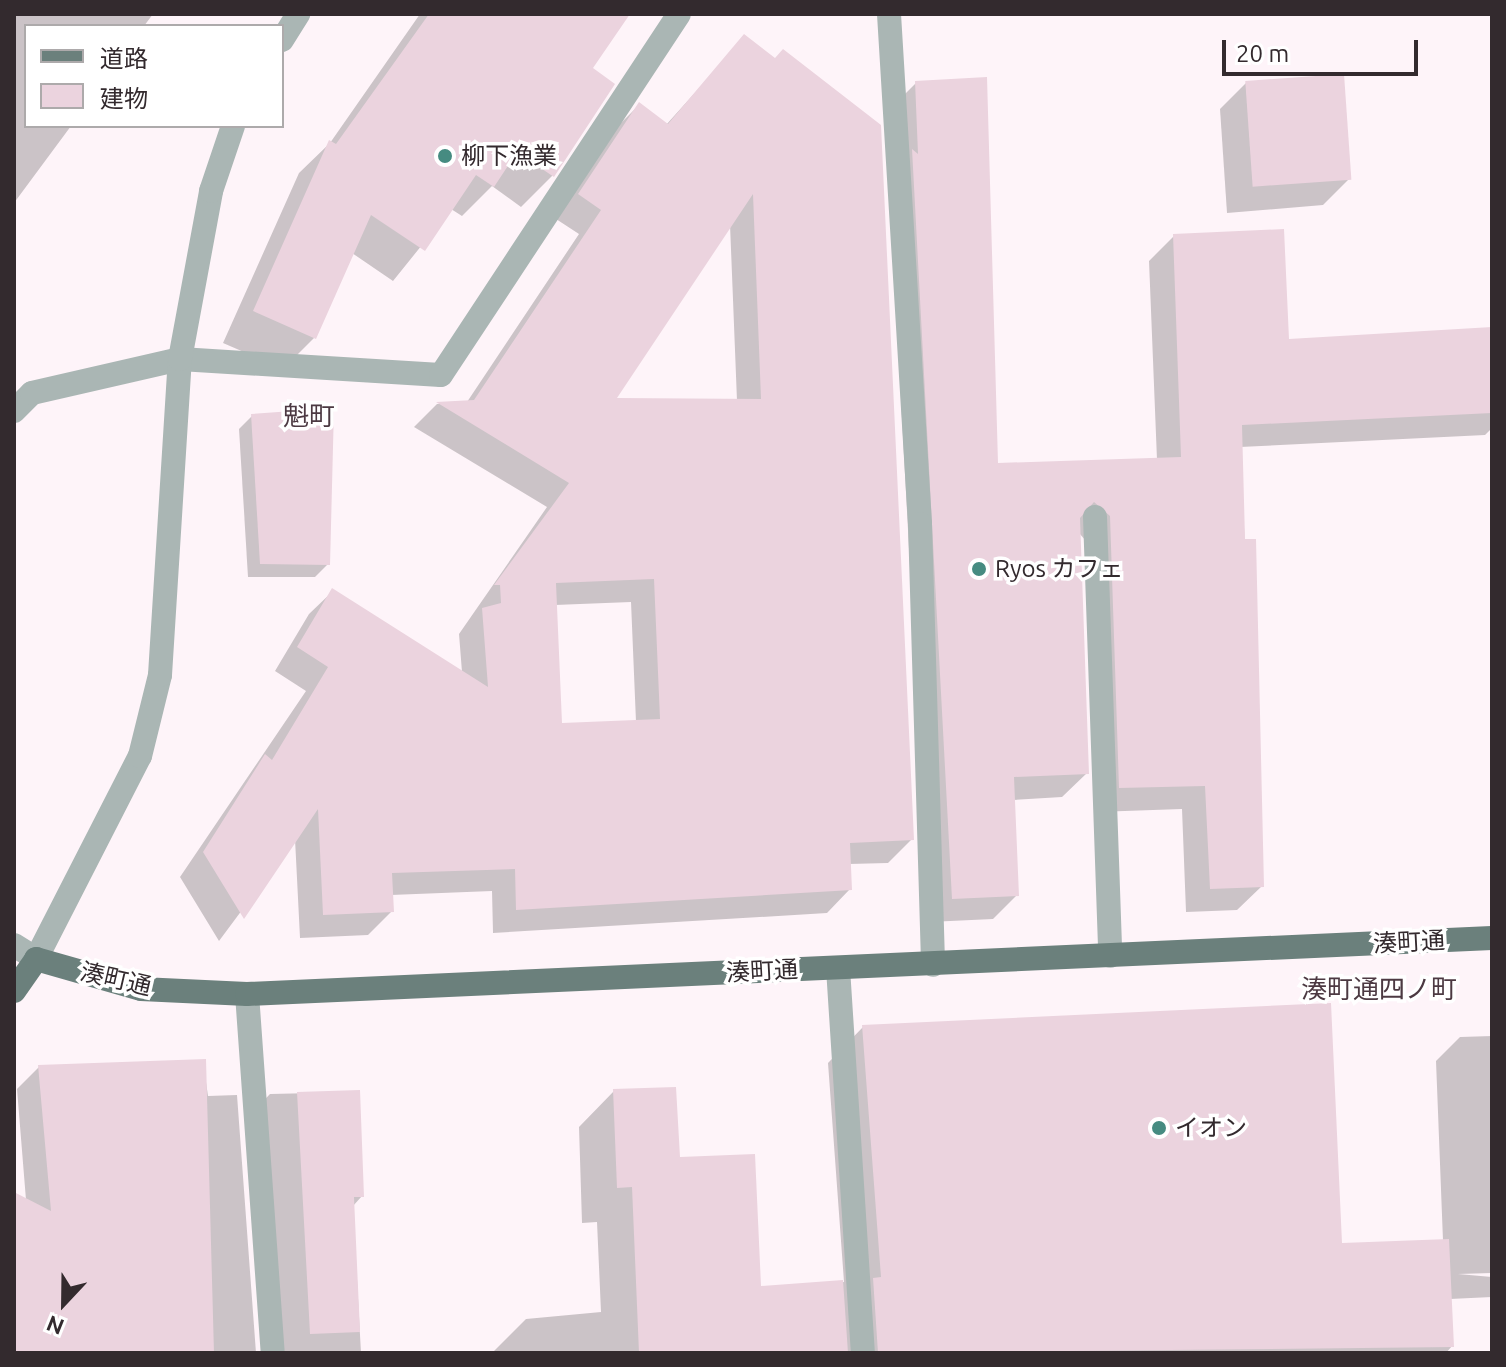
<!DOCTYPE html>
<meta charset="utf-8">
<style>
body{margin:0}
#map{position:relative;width:1506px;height:1367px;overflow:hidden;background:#fef4f9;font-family:Ubuntu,"Noto Sans JP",sans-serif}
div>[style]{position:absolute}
.shadow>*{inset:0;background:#0003}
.building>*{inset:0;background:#ebd3de;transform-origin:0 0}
.minor>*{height:24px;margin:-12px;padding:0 12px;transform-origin:12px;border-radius:12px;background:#aab6b4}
.major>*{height:24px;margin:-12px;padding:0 12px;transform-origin:12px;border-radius:12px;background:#6b807c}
.dots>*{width:22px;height:22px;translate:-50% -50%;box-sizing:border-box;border:4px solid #fff;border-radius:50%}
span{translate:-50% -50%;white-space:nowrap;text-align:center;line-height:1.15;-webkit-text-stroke:7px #fff;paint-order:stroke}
.poi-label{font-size:24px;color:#332a2e}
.left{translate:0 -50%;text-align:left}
.street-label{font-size:24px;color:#332a2e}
.neighbourhood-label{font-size:26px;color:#4c3942}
.frame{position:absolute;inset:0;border:16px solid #332a2e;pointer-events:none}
.legend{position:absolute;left:24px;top:24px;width:260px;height:104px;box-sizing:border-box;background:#fff;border:2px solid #adaaab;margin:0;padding:10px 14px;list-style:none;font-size:24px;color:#332a2e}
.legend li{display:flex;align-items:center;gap:16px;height:40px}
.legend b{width:40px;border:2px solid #adaaab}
.north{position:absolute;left:24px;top:1263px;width:80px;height:80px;-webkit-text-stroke:6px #fff;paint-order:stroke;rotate:202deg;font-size:22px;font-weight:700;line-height:32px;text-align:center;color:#332a2e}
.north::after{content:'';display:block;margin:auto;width:28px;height:36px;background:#332a2e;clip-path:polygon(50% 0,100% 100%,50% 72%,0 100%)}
.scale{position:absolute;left:1222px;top:40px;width:196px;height:36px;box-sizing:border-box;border:4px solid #332a2e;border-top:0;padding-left:10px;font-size:24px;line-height:28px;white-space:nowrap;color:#332a2e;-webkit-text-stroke:6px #fff;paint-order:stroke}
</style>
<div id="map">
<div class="shadow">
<i style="clip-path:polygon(14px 14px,153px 14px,144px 26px,26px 26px,26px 126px,71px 126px,14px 203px)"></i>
<i style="clip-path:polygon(420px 14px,617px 14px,590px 69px,612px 85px,552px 176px,521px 207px,492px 186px,462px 216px,451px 209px,393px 281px,352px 253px,314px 338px,283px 369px,223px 343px,299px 173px,330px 143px)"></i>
<i style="clip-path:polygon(evenodd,745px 37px,912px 839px,888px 863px,849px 864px,850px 889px,827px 913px,493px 933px,492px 891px,391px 895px,392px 911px,368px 935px,300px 938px,295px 839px,219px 941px,180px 877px,306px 691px,275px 671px,309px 614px,333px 591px,462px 672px,459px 634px,547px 507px,414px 427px,437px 404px,467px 402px,579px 234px,556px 219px,616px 128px,639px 105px,666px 125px,745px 37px,730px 224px,737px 401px,613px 400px,730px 224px,745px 37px,631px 602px,636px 722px,560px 725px,555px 605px,631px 602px)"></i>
<i style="clip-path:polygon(916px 83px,996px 465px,1157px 460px,1149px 261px,1174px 236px,1287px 341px,1492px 329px,1492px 428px,1485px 435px,1240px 447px,1262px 886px,1237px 910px,1186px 912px,1182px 809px,1096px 812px,1086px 541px,1079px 533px,1087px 773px,1062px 797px,1013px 800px,1017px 895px,993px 919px,929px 922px,889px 176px,892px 107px)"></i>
<i style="clip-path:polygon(1246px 83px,1349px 179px,1323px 205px,1227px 213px,1220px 109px)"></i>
<i style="clip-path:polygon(252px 416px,328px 564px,315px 577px,248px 577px,239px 429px)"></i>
<i style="clip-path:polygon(863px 1027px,1340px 1245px,1443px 1241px,1436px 1061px,1460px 1037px,1492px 1036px,1492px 1273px,1458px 1274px,1492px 1277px,1492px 1297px,1450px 1299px,1452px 1346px,1446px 1353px,492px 1353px,526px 1319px,601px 1312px,597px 1222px,582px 1223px,579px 1127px,614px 1091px,678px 1159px,759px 1288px,844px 1282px,828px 1063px)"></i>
<i style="clip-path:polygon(203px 1061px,208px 1096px,237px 1095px,256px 1353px,14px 1353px,14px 1194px,26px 1200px,17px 1089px,39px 1067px)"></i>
<i style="clip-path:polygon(358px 1092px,362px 1196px,353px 1206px,361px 1353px,265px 1353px,248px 1117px,270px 1094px)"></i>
</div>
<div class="building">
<i style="clip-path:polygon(429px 14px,630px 14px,593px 68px,615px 84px,554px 177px,517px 152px,494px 187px,476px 175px,425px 251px,371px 215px,316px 339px,253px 311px,329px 140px,336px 144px)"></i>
<i style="clip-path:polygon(evenodd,744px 34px,775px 58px,783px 49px,881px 125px,914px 840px,850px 843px,852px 890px,516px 910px,515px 869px,392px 873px,394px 912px,323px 915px,318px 809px,244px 919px,203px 852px,265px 754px,272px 760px,328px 667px,297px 647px,332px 588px,488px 687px,482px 608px,501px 603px,500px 585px,494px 585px,569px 483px,436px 402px,474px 400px,601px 210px,578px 194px,639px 102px,668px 124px,744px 34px,753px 194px,761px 399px,617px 398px,753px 194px,744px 34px,654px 579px,660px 719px,562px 723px,556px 583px,654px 579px)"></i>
<i style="left:1344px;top:74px;width:106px;height:99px;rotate:86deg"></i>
<i style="clip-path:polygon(987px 77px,998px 463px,1181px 457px,1173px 234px,1284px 229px,1289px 339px,1492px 327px,1492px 413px,1242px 425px,1245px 539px,1256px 539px,1264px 887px,1210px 889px,1205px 786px,1119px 788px,1110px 516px,1094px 502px,1080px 518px,1089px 774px,1014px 777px,1019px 896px,952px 899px,912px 149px,918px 154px,915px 81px)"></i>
<i style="clip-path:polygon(334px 408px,330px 565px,260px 564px,251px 414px)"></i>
<i style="clip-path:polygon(1331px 1003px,1342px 1243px,1449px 1239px,1454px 1347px,878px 1353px,873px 1278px,881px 1277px,862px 1025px)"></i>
<i style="clip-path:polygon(206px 1059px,214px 1353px,14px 1353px,14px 1192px,51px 1211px,38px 1065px)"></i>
<i style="clip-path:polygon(676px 1087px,680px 1157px,755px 1154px,761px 1286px,843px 1280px,848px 1353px,639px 1353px,632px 1187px,617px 1188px,613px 1089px)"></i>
<i style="clip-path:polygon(360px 1090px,364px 1197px,354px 1197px,360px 1332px,310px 1334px,297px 1092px)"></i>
</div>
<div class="minor">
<i style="left:889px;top:14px;width:511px;rotate:86.52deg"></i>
<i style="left:920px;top:524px;width:441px;rotate:88.3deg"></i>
<i style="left:282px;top:40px;width:31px;rotate:-58deg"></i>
<i style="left:14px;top:411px;width:25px;rotate:-45deg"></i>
<i style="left:32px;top:393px;width:152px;rotate:-12.9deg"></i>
<i style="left:180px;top:359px;width:261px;rotate:3.5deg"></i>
<i style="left:441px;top:375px;width:432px;rotate:-56.6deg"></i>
<i style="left:1095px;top:517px;width:439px;rotate:88deg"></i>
<i style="left:14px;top:945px;width:26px;rotate:32deg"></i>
<i style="left:36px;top:959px;width:228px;rotate:-62.9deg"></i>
<i style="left:140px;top:756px;width:83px;rotate:-76.1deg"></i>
<i style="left:160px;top:675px;width:317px;rotate:-86.4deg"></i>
<i style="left:180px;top:359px;width:171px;rotate:-79.5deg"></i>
<i style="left:211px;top:191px;width:69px;rotate:-71.3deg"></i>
<i style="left:838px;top:968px;width:386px;rotate:86.3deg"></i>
<i style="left:247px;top:994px;width:360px;rotate:85.9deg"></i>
</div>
<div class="major">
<i style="left:14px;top:991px;width:39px;rotate:-55deg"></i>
<i style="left:36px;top:959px;width:109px;rotate:15.9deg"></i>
<i style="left:141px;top:989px;width:106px;rotate:2.7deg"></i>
<i style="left:247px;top:994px;width:1246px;rotate:-2.58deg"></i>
</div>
<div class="dots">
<i style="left:445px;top:156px;background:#468b81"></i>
<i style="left:979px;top:569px;background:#468b81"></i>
<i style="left:1159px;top:1128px;background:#468b81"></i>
</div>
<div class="poi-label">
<span class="left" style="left:461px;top:156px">柳下漁業</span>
<span class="left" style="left:995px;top:569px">Ryos カフェ</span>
<span class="left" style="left:1175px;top:1128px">イオン</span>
</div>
<div class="street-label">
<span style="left:1409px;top:942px;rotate:-3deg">湊町通</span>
<span style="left:762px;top:971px;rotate:-3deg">湊町通</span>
<span style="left:116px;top:979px;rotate:13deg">湊町通</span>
</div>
<div class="neighbourhood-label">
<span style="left:309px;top:416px">魁町</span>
<span style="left:1379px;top:989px">湊町通四ノ町</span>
</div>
<div class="frame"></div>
<ul class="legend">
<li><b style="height:10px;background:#6b807c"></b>道路</li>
<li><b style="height:22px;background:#ebd3de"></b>建物</li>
</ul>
<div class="north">N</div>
<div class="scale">20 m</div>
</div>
